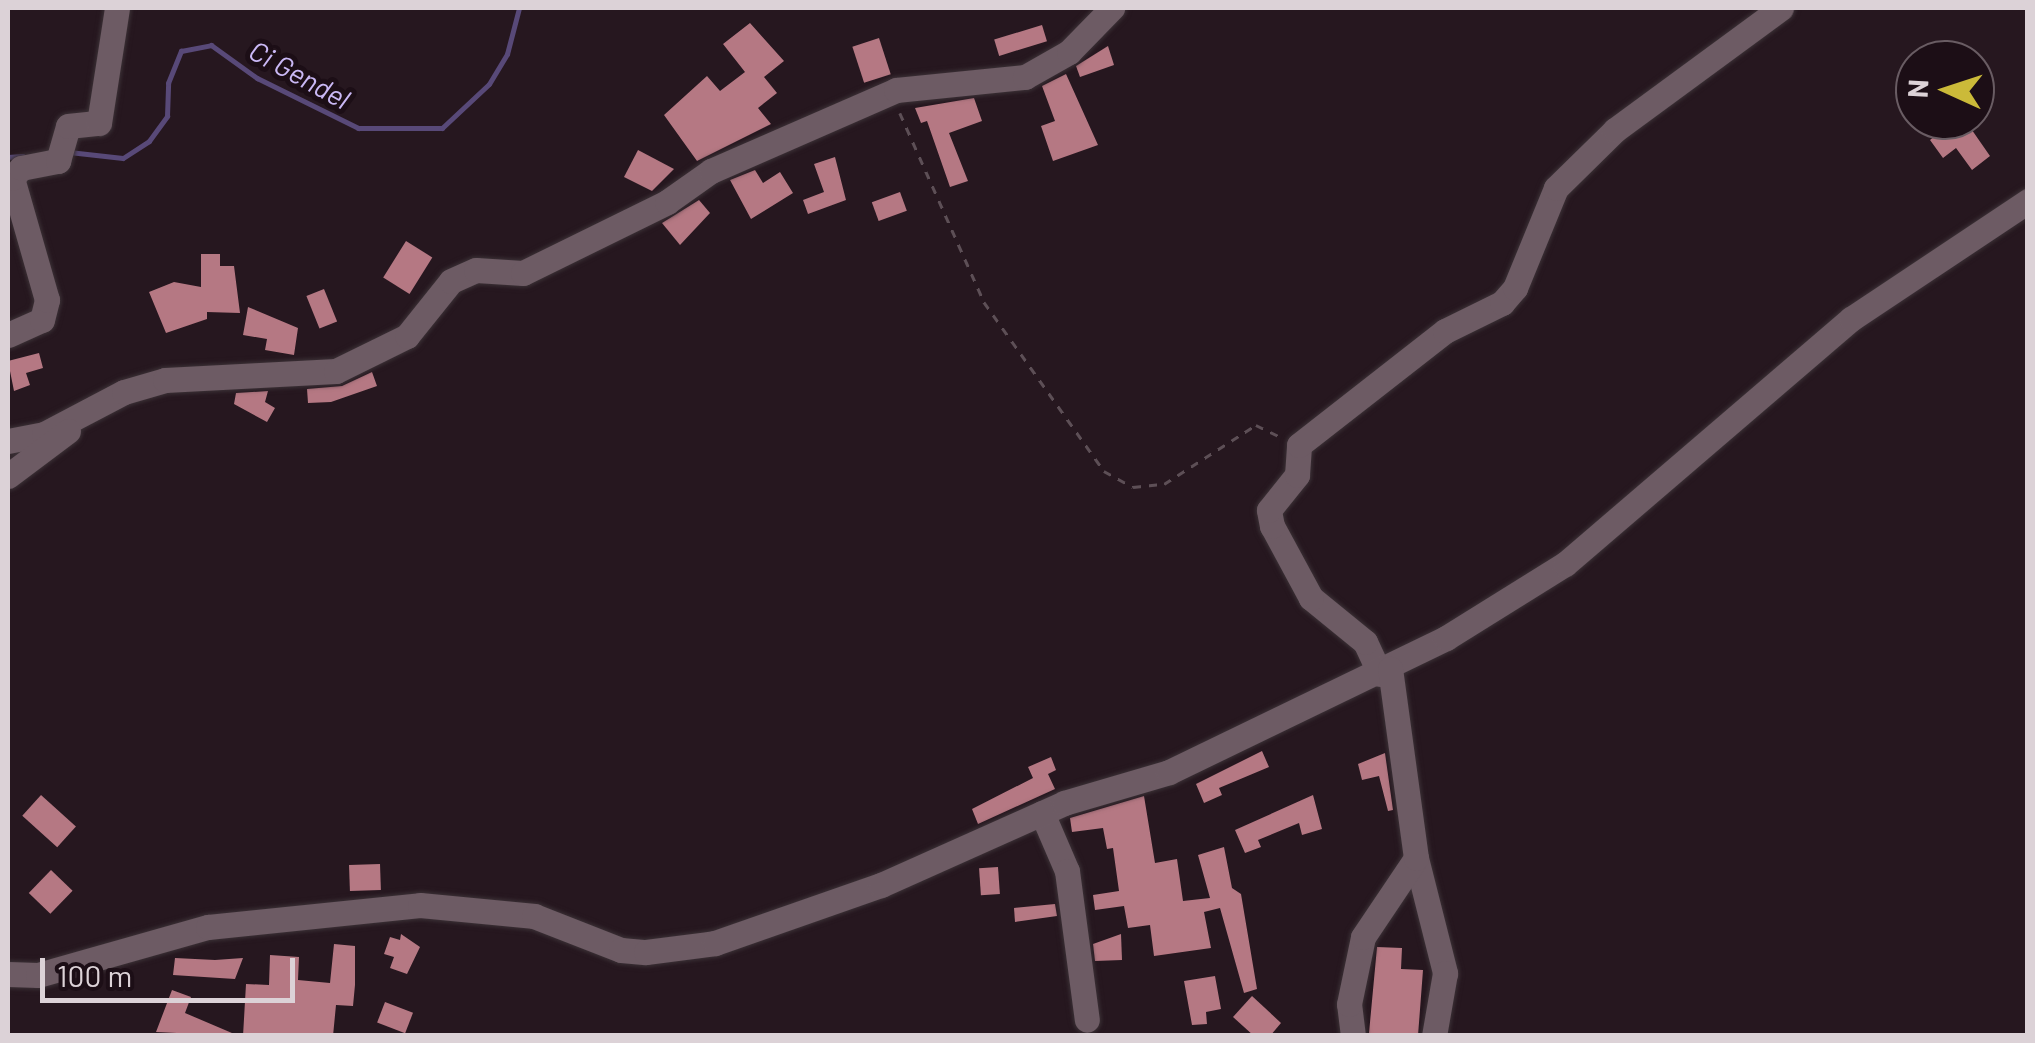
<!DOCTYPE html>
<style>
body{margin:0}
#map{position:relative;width:2035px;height:1043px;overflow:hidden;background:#26171f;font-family:Barlow,sans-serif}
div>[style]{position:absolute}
.stream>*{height:5px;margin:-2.5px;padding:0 2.5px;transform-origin:2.5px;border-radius:2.5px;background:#584978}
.building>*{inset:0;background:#b57883;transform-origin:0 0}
.path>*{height:2.5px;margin-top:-1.25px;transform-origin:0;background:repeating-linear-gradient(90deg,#5d4f56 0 8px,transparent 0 16px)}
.roads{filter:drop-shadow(0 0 2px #3b3136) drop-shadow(0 0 2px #3b3136)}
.minor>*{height:25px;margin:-12.5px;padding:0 12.5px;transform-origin:12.5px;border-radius:12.5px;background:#6d5b64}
span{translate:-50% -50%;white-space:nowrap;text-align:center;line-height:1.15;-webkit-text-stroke:10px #1c0e16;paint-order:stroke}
.water-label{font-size:28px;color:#cab8f5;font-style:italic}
.frame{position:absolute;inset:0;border:10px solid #dcd2d7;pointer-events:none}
.north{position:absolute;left:1895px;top:40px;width:100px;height:100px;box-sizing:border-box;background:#1c0e16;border:2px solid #695c63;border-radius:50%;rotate:273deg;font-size:28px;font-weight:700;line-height:40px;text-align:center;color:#dcd2d7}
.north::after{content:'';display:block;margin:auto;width:35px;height:45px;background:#cbba39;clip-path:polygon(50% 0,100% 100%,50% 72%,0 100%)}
.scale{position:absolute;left:40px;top:958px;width:255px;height:45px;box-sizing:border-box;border:5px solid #dcd2d7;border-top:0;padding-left:12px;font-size:30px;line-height:35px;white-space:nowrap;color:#dcd2d7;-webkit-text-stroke:8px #1c0e16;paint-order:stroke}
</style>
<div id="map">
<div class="stream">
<i style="left:69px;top:152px;width:54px;rotate:6.3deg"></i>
<i style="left:123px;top:158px;width:31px;rotate:-33deg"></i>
<i style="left:149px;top:141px;width:31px;rotate:-54deg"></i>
<i style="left:167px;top:116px;width:33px;rotate:-88deg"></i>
<i style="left:168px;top:83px;width:35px;rotate:-68deg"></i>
<i style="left:181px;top:51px;width:31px;rotate:-11deg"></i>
<i style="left:211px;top:45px;width:57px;rotate:35.7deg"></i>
<i style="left:257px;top:78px;width:113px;rotate:26.3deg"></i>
<i style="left:358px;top:128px;width:84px"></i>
<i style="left:442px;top:128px;width:64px;rotate:-43.1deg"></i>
<i style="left:489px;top:84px;width:35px;rotate:-59deg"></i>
<i style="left:507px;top:54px;width:48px;rotate:-75.4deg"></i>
<i style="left:8px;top:157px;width:15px;rotate:-4deg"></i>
</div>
<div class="building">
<i style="clip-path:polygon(750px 23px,784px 61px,764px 77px,777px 93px,758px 108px,771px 124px,697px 161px,664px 115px,707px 76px,720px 91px,745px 72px,723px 44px)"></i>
<i style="left:1042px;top:25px;width:17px;height:50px;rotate:73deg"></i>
<i style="left:879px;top:38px;width:38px;height:28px;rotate:72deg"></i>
<i style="clip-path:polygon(1108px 46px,1114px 65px,1080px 77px,1076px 66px)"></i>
<i style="clip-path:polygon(1066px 74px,1098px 145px,1053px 161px,1041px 126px,1055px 121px,1042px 86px)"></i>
<i style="clip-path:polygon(974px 98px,982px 121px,949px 133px,968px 181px,950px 187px,927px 121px,921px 123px,915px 108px)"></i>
<i style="clip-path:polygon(1955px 120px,1965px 120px,1990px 156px,1972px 170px,1956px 148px,1943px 158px,1930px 140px)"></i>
<i style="clip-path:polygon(638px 150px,674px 169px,652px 191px,624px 177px)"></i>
<i style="clip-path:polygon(835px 157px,846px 200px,808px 214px,803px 200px,824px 192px,814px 164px)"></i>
<i style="clip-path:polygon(755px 170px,763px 183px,780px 172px,793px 193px,751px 219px,730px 180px)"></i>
<i style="left:900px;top:192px;width:20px;height:30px;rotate:70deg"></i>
<i style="clip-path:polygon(699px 200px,710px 213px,680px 245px,662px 223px)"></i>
<i style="left:406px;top:241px;width:31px;height:43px;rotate:32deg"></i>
<i style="clip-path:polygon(201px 254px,220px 254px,220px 266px,234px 266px,240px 313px,207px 312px,207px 319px,166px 333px,149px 292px,174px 282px,201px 287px)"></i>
<i style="left:324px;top:289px;width:35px;height:19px;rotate:68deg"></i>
<i style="clip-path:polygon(248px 307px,298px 328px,294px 355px,265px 350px,267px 339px,243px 335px)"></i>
<i style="clip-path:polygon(39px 353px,43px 368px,26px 373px,30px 385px,14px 391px,8px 361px)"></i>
<i style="clip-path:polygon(372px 372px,377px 386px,331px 402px,308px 403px,307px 389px,342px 386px)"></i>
<i style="clip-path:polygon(268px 391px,265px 402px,275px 408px,267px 422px,234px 404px,236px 393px)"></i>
<i style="clip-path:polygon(1262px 751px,1269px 767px,1219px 788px,1222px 795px,1204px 803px,1196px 784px)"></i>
<i style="clip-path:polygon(1385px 753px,1393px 810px,1388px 811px,1379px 776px,1362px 780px,1358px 764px)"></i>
<i style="clip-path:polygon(1051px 757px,1056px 770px,1048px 774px,1055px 789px,978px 824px,972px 809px,1033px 778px,1028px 767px)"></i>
<i style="left:41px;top:795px;width:47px;height:28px;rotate:42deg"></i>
<i style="clip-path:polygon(1313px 795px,1322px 829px,1302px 835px,1299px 823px,1258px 840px,1261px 847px,1245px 853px,1235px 830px)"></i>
<i style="clip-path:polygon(1144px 796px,1155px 863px,1177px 859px,1183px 901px,1210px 898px,1198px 855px,1224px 847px,1232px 888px,1241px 894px,1257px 989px,1244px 993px,1220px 908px,1204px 912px,1211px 948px,1154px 956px,1150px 925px,1128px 928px,1124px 906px,1095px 910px,1093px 895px,1119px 891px,1113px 848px,1107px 849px,1103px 828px,1072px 832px,1070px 818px)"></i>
<i style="left:380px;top:864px;width:26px;height:31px;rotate:88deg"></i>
<i style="left:998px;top:867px;width:27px;height:19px;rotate:86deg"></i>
<i style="left:51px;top:870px;width:30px;height:32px;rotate:44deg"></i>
<i style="clip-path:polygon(1055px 904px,1057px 916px,1015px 922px,1014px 908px)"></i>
<i style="clip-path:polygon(401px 934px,420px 947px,407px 974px,390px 968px,394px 957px,384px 954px,390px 937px,400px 940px)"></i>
<i style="clip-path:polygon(1121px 934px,1122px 960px,1095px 961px,1093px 944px)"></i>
<i style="clip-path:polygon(334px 944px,355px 946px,355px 985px,353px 1006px,336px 1005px,333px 1036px,243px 1036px,246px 984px,269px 985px,270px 955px,299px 957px,298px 980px,330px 983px)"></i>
<i style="clip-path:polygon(1377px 947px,1402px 948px,1401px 969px,1423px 970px,1418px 1036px,1369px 1033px)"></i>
<i style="clip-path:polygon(175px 958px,215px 960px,243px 958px,235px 979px,173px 975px)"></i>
<i style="clip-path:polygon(1215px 976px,1221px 1009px,1206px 1012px,1207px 1024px,1192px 1025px,1184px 981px)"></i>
<i style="clip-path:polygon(172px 990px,191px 997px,185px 1013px,239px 1036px,156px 1032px)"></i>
<i style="clip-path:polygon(1252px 996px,1281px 1023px,1270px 1036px,1254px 1036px,1233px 1017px)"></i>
<i style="left:385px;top:1002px;width:30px;height:22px;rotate:21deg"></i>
</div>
<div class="path">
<i style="left:900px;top:113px;width:207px;rotate:66deg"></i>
<i style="left:984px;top:302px;width:207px;rotate:54.6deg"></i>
<i style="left:1104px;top:471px;width:33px;rotate:29deg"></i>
<i style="left:1133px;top:487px;width:31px;rotate:-6deg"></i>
<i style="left:1164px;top:484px;width:109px;rotate:-32.7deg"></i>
<i style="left:1256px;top:425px;width:28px;rotate:26deg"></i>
</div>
<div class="roads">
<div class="minor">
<i style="left:8px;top:335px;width:37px;rotate:-24deg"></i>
<i style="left:42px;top:320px;width:21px;rotate:-76deg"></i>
<i style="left:47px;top:300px;width:127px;rotate:-106deg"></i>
<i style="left:12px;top:178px;width:13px;rotate:-48deg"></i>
<i style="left:21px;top:168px;width:38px;rotate:-11deg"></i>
<i style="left:58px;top:161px;width:36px;rotate:-74deg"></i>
<i style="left:68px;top:126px;width:31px;rotate:-6deg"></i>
<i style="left:99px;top:123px;width:116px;rotate:-81.1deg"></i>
<i style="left:8px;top:441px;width:37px;rotate:-11deg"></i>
<i style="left:44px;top:434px;width:90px;rotate:-27.7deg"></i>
<i style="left:124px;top:392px;width:43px;rotate:-16.3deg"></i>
<i style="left:165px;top:380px;width:171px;rotate:-3deg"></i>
<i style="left:336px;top:371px;width:79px;rotate:-26.2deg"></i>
<i style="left:407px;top:336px;width:70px;rotate:-51.3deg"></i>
<i style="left:451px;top:281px;width:27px;rotate:-24deg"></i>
<i style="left:476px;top:270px;width:47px;rotate:3.7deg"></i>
<i style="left:523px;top:273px;width:161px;rotate:-26.2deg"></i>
<i style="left:667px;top:202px;width:54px;rotate:-35.2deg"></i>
<i style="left:711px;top:171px;width:202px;rotate:-23.6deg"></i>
<i style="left:896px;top:90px;width:130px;rotate:-5.8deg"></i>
<i style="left:1025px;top:77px;width:51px;rotate:-29.6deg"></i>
<i style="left:1069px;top:52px;width:62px;rotate:-45.7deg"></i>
<i style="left:8px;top:476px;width:75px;rotate:-36.9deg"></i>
<i style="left:1380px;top:674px;width:35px;rotate:-115deg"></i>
<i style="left:1365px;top:642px;width:70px;rotate:-140.8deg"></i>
<i style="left:1311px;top:598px;width:82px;rotate:-118.4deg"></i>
<i style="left:1272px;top:526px;width:16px;rotate:-101deg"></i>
<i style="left:1269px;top:510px;width:45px;rotate:-51.3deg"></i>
<i style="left:1297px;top:475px;width:30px;rotate:-86deg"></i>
<i style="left:1299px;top:445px;width:185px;rotate:-38deg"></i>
<i style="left:1445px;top:331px;width:64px;rotate:-26.2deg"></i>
<i style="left:1502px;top:303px;width:20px;rotate:-49deg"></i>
<i style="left:1515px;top:288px;width:108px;rotate:-67.7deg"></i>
<i style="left:1556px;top:188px;width:83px;rotate:-44.5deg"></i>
<i style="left:1615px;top:130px;width:206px;rotate:-36.3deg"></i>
<i style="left:1042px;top:813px;width:63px;rotate:66.7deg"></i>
<i style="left:1067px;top:871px;width:150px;rotate:82.4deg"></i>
<i style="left:1416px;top:858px;width:119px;rotate:75.8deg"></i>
<i style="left:1445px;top:973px;width:64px;rotate:99.9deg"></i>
<i style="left:8px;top:974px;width:30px;rotate:2deg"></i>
<i style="left:38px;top:975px;width:177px;rotate:-15.8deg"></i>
<i style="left:208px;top:927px;width:213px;rotate:-5.9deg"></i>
<i style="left:420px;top:905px;width:115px;rotate:5.5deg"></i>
<i style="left:534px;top:916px;width:93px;rotate:21.3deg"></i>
<i style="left:621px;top:950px;width:25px;rotate:5deg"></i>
<i style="left:646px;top:952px;width:70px;rotate:-7.4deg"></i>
<i style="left:715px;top:943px;width:176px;rotate:-19.3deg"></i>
<i style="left:881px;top:885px;width:201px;rotate:-24.1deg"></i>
<i style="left:1064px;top:803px;width:109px;rotate:-16.4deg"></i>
<i style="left:1169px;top:772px;width:308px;rotate:-25.8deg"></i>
<i style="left:1446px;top:638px;width:140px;rotate:-31.9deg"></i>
<i style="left:1565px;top:564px;width:377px;rotate:-40.6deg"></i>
<i style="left:1851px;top:319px;width:213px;rotate:-33.7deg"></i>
<i style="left:1353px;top:1036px;width:32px;rotate:-97deg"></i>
<i style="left:1349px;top:1004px;width:68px;rotate:-78.2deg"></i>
<i style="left:1363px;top:937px;width:95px;rotate:-56.1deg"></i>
<i style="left:1416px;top:858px;width:191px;rotate:-97.8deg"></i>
</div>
</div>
<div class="water-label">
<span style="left:300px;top:74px;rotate:29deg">Ci Gendel</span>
</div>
<div class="frame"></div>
<div class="north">N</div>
<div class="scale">100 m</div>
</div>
